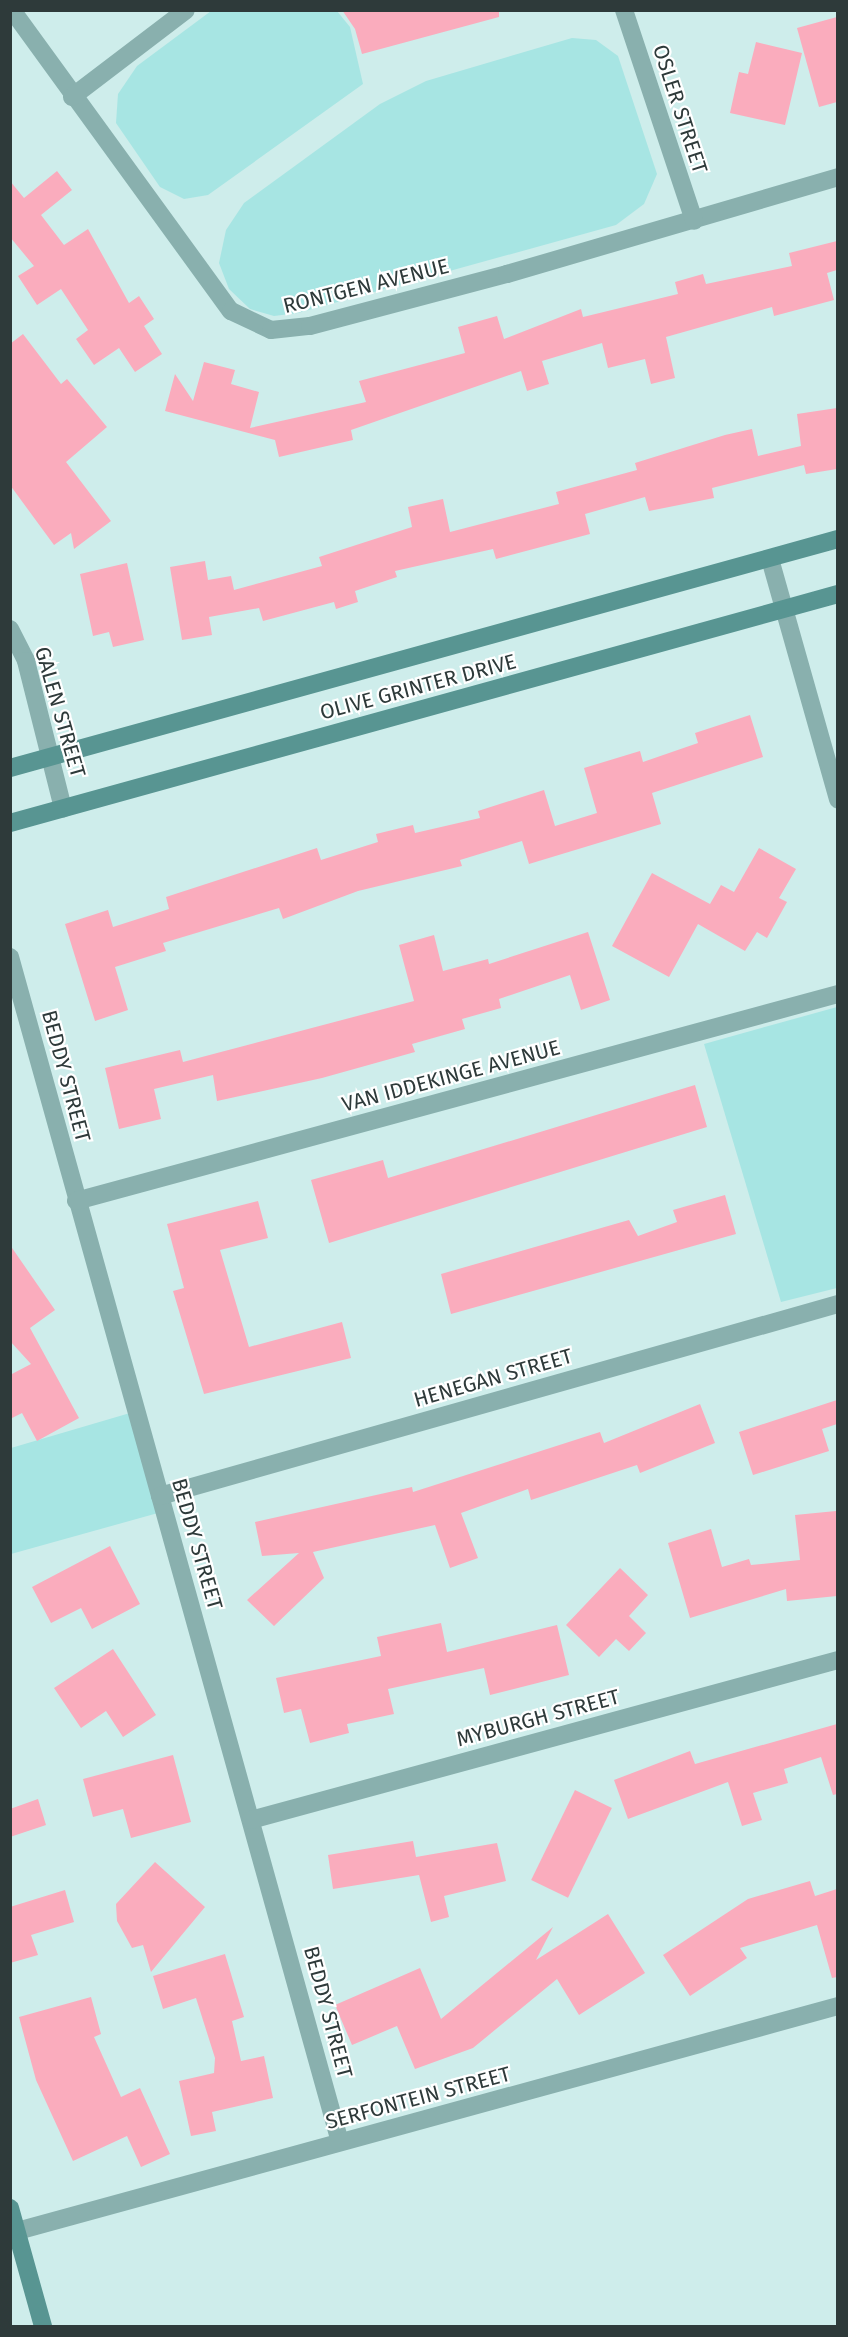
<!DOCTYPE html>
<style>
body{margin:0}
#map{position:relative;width:848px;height:2337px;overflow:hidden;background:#ceedeb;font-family:"Fira Sans",sans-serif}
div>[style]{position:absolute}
.green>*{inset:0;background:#a7e5e3}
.building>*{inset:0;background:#faacbd;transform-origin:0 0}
.street>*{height:18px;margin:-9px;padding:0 9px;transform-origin:9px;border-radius:9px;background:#89b0ae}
.secondary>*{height:18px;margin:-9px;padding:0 9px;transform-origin:9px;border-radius:9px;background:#589592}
span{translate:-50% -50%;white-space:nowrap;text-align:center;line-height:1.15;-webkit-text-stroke:4.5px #fff;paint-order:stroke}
.street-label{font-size:21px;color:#2e3a3a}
.frame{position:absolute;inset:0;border:12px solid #2e3a3a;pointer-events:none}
</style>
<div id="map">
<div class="green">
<i style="clip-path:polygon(211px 11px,337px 11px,350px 27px,363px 84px,208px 195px,184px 199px,160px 187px,116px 123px,118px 94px,137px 66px)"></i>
<i style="clip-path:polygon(572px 38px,596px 40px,618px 56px,657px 174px,644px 204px,616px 225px,298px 313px,274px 316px,250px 309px,229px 289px,219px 263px,226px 230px,244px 203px,380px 104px,426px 81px)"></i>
<i style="clip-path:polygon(837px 1007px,837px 1288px,781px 1302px,704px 1044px)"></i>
<i style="clip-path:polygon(130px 1413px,158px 1513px,11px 1554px,11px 1448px)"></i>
</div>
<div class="building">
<i style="clip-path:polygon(342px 10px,499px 10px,499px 17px,362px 54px,355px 29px)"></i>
<i style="clip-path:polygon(837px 17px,837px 102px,819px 107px,797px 28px)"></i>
<i style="clip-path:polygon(756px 42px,802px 53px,785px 125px,730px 113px,739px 72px,748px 74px)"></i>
<i style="clip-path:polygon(57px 171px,72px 190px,41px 215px,64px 245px,88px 229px,129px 303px,139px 296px,154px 319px,144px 326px,162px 354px,135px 372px,119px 348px,94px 365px,76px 339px,88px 330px,61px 289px,37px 305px,18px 276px,34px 266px,10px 237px,10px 181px,24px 198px)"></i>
<i style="clip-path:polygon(837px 241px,837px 270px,827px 273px,834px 300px,774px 316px,772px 307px,666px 337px,675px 378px,651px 384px,645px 359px,608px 368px,602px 343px,542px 361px,549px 384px,527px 391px,521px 371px,351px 430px,353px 440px,279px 457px,275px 440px,165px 411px,175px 374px,193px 401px,204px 362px,235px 370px,231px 384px,259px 392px,250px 428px,366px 402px,359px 381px,465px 353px,458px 327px,497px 316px,504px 339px,581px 309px,583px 317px,678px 294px,675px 282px,703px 274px,706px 284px,792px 266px,789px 253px)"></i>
<i style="clip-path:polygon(23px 334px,61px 384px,67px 379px,107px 427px,66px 462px,111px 521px,74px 549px,71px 533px,54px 545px,10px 485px,10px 344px)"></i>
<i style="clip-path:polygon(837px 408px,837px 469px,806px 474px,804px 465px,712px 488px,714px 498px,649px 511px,645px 497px,585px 514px,590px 534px,496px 559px,493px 549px,395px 571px,397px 577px,355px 591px,358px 602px,336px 609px,334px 602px,263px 621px,259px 608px,209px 617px,212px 635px,182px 640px,170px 567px,205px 561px,208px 580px,231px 576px,234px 590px,322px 566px,319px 557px,412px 527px,408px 507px,443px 499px,450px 532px,559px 504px,556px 492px,637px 470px,635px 463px,725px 435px,752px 429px,758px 456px,801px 446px,797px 414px)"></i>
<i style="clip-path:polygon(127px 563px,144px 640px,113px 647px,109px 632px,93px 636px,80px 574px)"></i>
<i style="clip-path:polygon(750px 715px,763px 757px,652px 793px,661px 824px,529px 864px,522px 841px,460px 860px,462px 866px,358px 891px,283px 919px,279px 908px,163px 943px,166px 951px,115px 967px,128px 1010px,95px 1021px,65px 924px,108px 910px,113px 927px,169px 909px,166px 897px,317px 848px,321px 860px,378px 842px,376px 834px,413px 825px,415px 833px,480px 818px,478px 811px,544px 790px,555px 826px,597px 813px,584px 768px,640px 751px,643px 762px,698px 743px,695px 733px)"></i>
<i style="clip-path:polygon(759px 848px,796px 869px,779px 898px,787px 902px,767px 938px,757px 932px,745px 951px,698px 924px,669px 977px,612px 946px,652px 873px,710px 904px,721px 885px,734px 892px)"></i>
<i style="clip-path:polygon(588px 932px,610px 1000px,581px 1010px,570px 975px,499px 999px,501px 1008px,462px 1019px,465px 1029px,412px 1044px,415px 1052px,322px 1078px,217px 1101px,213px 1075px,154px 1089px,161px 1119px,119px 1129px,105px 1068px,180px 1050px,183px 1062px,414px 1001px,399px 945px,434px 935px,443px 971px,488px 959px,489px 964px)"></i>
<i style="clip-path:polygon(695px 1085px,707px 1127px,329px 1243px,311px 1180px,383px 1160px,388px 1178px)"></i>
<i style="clip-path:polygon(725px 1195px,736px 1234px,451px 1314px,441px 1274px,629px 1220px,638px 1236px,677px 1222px,673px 1210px)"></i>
<i style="clip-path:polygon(258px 1201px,268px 1238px,220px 1250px,249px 1347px,342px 1322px,351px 1358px,204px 1394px,173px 1291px,184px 1288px,167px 1224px)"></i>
<i style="clip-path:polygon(10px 1245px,55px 1310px,30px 1328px,79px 1418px,37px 1441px,22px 1413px,10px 1419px,10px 1375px,31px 1364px,10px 1341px)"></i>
<i style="clip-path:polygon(837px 1400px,837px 1424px,822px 1429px,829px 1451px,753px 1475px,739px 1432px)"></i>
<i style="clip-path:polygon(700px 1404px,715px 1443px,640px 1473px,637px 1465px,531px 1500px,528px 1489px,461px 1513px,478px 1558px,450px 1568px,435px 1525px,313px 1552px,324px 1578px,274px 1626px,247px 1600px,299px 1553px,262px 1556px,255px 1522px,412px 1487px,413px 1492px,600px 1432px,604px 1443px)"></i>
<i style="clip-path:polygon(836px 1511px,837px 1596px,787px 1601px,786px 1589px,690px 1618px,668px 1543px,711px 1529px,722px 1567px,749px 1559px,751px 1565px,800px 1560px,795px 1515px)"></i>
<i style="clip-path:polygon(110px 1546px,140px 1604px,92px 1629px,81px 1608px,51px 1623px,32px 1587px)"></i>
<i style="clip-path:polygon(620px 1568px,648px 1595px,629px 1616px,646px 1633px,629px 1651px,616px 1639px,599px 1657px,566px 1625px)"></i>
<i style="clip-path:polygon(441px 1623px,447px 1652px,557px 1625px,569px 1675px,490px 1695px,484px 1668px,388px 1689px,394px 1714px,347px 1724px,349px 1733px,310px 1743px,301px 1709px,284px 1713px,276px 1678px,381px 1656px,377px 1637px)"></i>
<i style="clip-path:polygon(113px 1649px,156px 1715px,123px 1737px,106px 1711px,81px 1728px,54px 1688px)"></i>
<i style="clip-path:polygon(837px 1724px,837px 1794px,833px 1795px,821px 1757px,784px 1769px,788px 1783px,753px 1793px,762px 1820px,742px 1826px,728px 1782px,628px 1819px,614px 1780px,690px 1751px,695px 1764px)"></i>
<i style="clip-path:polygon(173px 1755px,191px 1822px,131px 1838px,123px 1809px,93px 1817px,83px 1779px)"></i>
<i style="left:575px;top:1790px;width:41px;height:100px;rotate:26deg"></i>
<i style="clip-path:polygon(38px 1799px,46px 1825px,10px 1837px,10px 1809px)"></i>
<i style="clip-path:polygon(413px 1841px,416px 1857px,497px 1843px,506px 1881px,444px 1896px,449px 1917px,431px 1922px,419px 1875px,333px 1889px,328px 1855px)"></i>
<i style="clip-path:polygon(155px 1862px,205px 1907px,151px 1972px,143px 1945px,132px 1948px,117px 1921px,116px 1904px)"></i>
<i style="clip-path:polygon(810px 1881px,815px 1896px,837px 1889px,837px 1977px,832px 1978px,817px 1925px,740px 1948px,747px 1958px,690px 1996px,663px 1955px,748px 1899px)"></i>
<i style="clip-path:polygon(65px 1890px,74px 1922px,31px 1935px,38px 1955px,10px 1963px,10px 1907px)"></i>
<i style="clip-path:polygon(608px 1914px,645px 1973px,579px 2015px,557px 1979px,473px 2048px,415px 2069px,397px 2026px,352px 2045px,335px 2005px,420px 1968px,441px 2019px,553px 1927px,536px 1960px)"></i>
<i style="clip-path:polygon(225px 1954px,244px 2017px,232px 2021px,241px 2061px,264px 2056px,273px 2098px,212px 2112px,216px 2131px,191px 2136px,179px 2081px,214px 2073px,215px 2058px,196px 1998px,163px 2009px,153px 1976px)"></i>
<i style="clip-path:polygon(91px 1997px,101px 2034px,94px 2037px,121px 2097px,140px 2088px,170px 2154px,141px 2167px,127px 2136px,73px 2161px,36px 2080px,19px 2017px)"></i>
</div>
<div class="street">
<i style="left:12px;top:10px;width:372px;rotate:54deg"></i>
<i style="left:231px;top:311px;width:44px;rotate:25.4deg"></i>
<i style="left:271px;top:330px;width:39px;rotate:-6deg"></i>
<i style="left:310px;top:326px;width:204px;rotate:-14.8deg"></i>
<i style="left:507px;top:274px;width:345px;rotate:-16.3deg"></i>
<i style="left:624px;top:10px;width:222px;rotate:71.6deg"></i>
<i style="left:72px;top:97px;width:143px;rotate:-37.3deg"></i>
<i style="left:770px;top:559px;width:250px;rotate:74.2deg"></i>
<i style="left:10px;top:629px;width:36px;rotate:63deg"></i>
<i style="left:26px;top:661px;width:152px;rotate:75.9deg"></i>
<i style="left:10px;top:957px;width:1230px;rotate:74.44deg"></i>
<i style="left:76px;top:1201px;width:790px;rotate:-15.2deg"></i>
<i style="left:160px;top:1496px;width:705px;rotate:-15.81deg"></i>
<i style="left:251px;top:1820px;width:608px;rotate:-15.25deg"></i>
<i style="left:10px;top:2233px;width:859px;rotate:-15.33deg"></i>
</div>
<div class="secondary">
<i style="left:10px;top:768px;width:859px;rotate:-15.46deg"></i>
<i style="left:10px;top:823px;width:859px;rotate:-15.46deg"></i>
<i style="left:10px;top:2208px;width:123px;rotate:74.4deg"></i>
</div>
<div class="street-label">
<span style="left:680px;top:109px;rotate:72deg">OSLER STREET</span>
<span style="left:366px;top:286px;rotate:-14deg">RONTGEN AVENUE</span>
<span style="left:418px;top:687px;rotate:-15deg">OLIVE GRINTER DRIVE</span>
<span style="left:60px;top:712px;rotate:74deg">GALEN STREET</span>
<span style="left:66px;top:1076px;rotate:75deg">BEDDY STREET</span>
<span style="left:451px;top:1076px;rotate:-15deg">VAN IDDEKINGE AVENUE</span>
<span style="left:493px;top:1378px;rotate:-16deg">HENEGAN STREET</span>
<span style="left:197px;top:1544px;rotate:74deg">BEDDY STREET</span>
<span style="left:538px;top:1718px;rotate:-15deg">MYBURGH STREET</span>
<span style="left:328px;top:2012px;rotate:75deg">BEDDY STREET</span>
<span style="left:418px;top:2098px;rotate:-15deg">SERFONTEIN STREET</span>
</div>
<div class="frame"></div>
</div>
